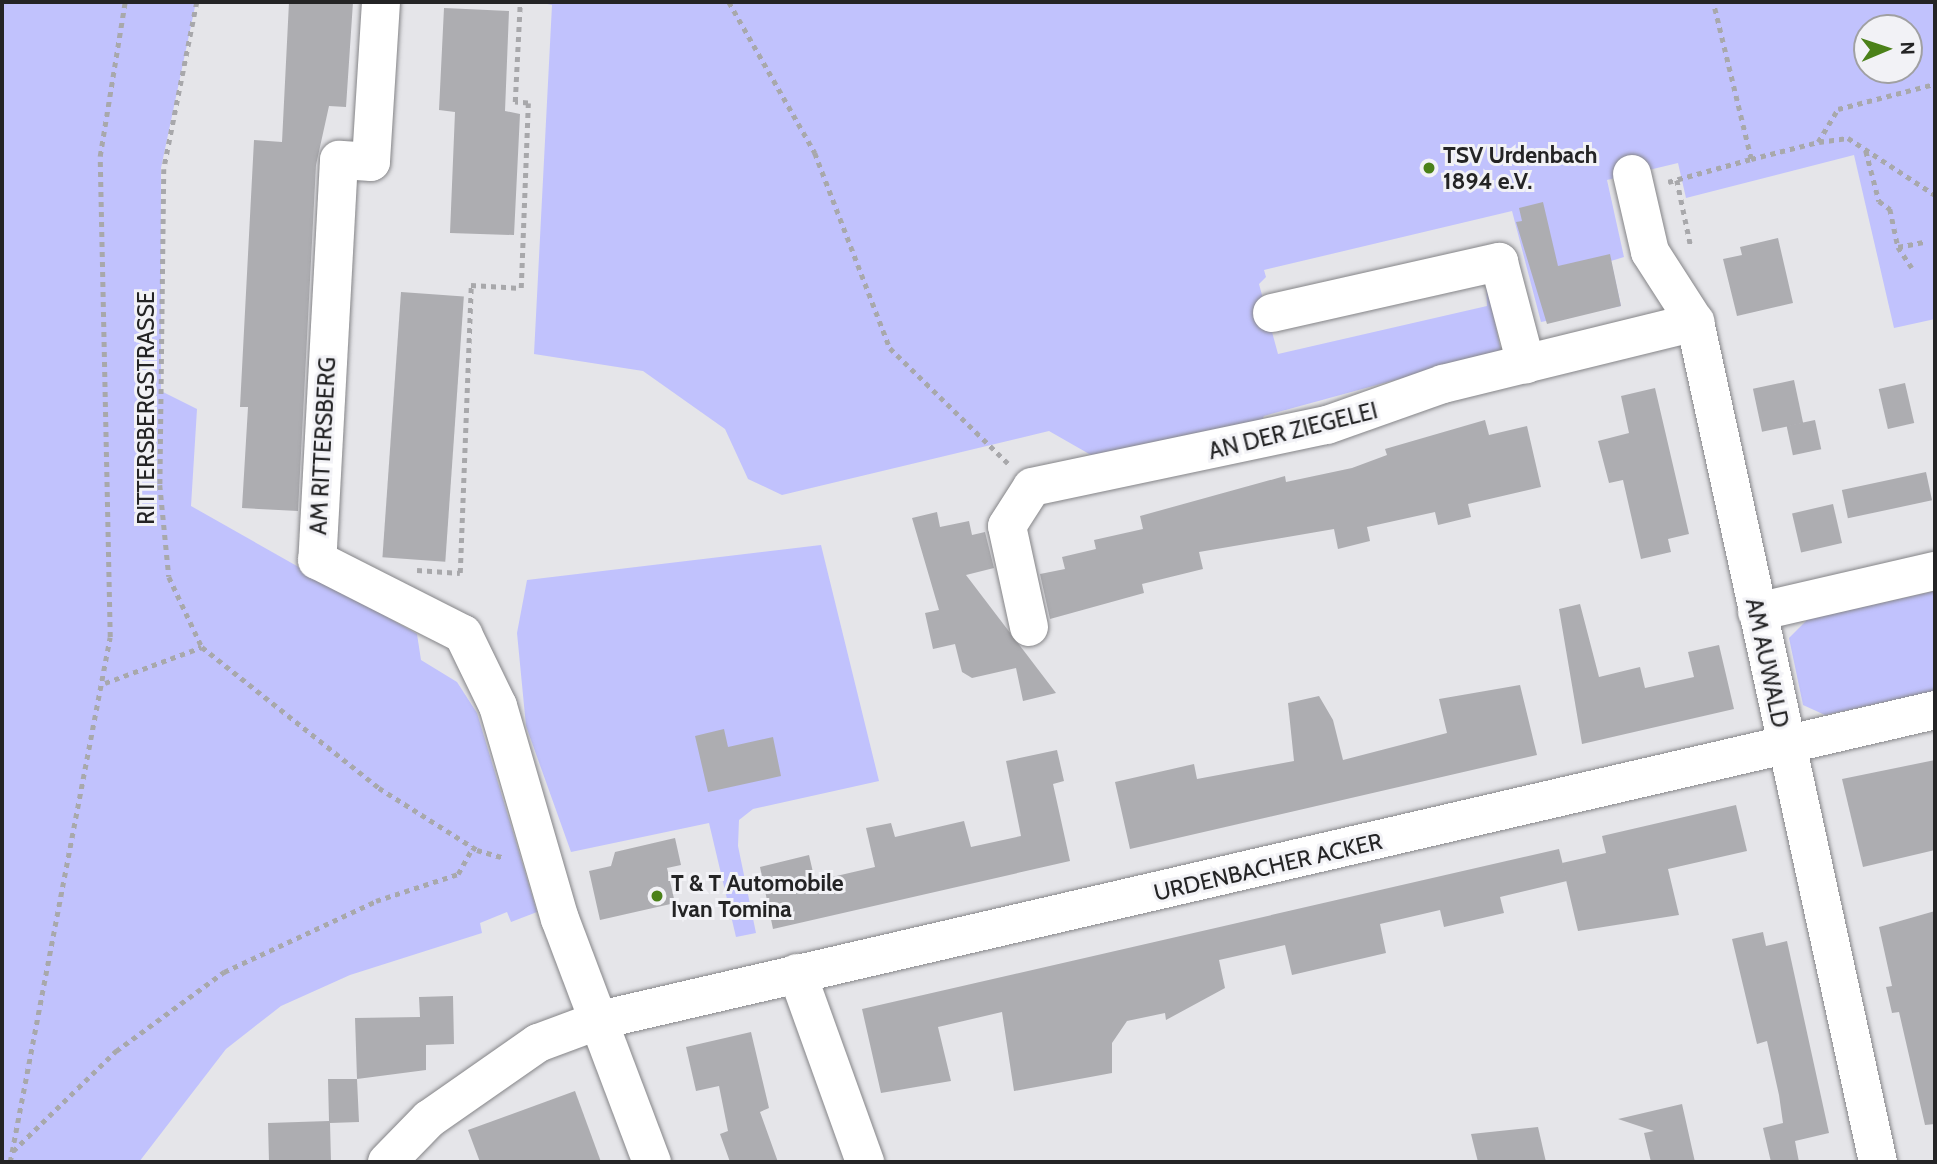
<!DOCTYPE html>
<style>
body{margin:0}
#map{position:relative;width:1937px;height:1164px;overflow:hidden;background:#e5e5e9;font-family:Cabin,sans-serif}
div>[style]{position:absolute}
.green>*{inset:0;background:#c1c2fd}
.building>*{inset:0;background:#adadb1;transform-origin:0 0}
.path>*{height:4.5px;margin-top:-2.25px;transform-origin:0;background:repeating-linear-gradient(90deg,#a8a8ab 0 5px,transparent 0 10px)}
.roads{filter:drop-shadow(0 0 2px #858588) drop-shadow(0 0 2px #858588)}
.minor>*{height:38px;margin:-19px;padding:0 19px;transform-origin:19px;border-radius:19px;background:#fff}
.dots>*{width:19px;height:19px;translate:-50% -50%;box-sizing:border-box;border:4px solid #f2f2f6;border-radius:50%}
span{translate:-50% -50%;white-space:nowrap;text-align:center;line-height:1.15;-webkit-text-stroke:6px #f2f2f6;paint-order:stroke}
.poi-label{font-size:23px;color:#242425;font-weight:700}
.left{translate:0 -50%;text-align:left}
.street-label{font-size:23px;color:#242425}
.frame{position:absolute;inset:0;border:4px solid #242425;pointer-events:none}
.north{position:absolute;left:1853px;top:14px;width:70px;height:70px;box-sizing:border-box;background:#f2f2f6;border:2px solid #a0a0a2;border-radius:50%;rotate:88deg;font-size:19px;font-weight:700;line-height:28px;text-align:center;color:#242425}
.north::after{content:'';display:block;margin:auto;width:24px;height:32px;background:#4b8119;clip-path:polygon(50% 0,100% 100%,50% 72%,0 100%)}
</style>
<div id="map">
<div class="green">
<i style="clip-path:polygon(2px 2px,196px 2px,161px 168px,161px 391px,197px 409px,191px 506px,417px 634px,421px 660px,457px 682px,477px 713px,537px 912px,511px 922px,507px 912px,480px 923px,482px 933px,350px 975px,281px 1006px,226px 1049px,139px 1162px,2px 1162px)"></i>
<i style="clip-path:polygon(evenodd,538px 2px,1935px 2px,1935px 319px,1894px 328px,1854px 155px,1686px 198px,1678px 163px,1607px 180px,1624px 257px,1611px 261px,1621px 306px,1541px 322px,1512px 211px,1264px 270px,1266px 277px,1259px 284px,1278px 354px,1487px 306px,1486px 281px,1501px 351px,1264px 416px,1259px 426px,1098px 459px,1049px 431px,782px 495px,748px 479px,725px 429px,643px 371px,534px 354px,552px 5px,538px 2px,1867px 28px,1909px 28px,1909px 70px,1867px 70px,1867px 28px)"></i>
<i style="clip-path:polygon(821px 545px,879px 781px,753px 809px,739px 820px,738px 846px,756px 933px,736px 937px,709px 823px,571px 852px,526px 726px,517px 633px,527px 580px)"></i>
<i style="clip-path:polygon(1935px 591px,1935px 691px,1825px 715px,1803px 705px,1789px 638px,1808px 619px)"></i>
</div>
<div class="building">
<i style="clip-path:polygon(289px 2px,353px 2px,346px 107px,329px 106px,316px 165px,298px 511px,242px 508px,248px 407px,240px 407px,254px 140px,282px 142px)"></i>
<i style="clip-path:polygon(444px 8px,509px 11px,505px 111px,520px 114px,514px 235px,450px 233px,455px 112px,439px 110px)"></i>
<i style="clip-path:polygon(1543px 202px,1558px 266px,1610px 254px,1621px 306px,1547px 324px,1516px 222px,1522px 221px,1519px 208px)"></i>
<i style="clip-path:polygon(1778px 238px,1793px 303px,1737px 316px,1723px 259px,1742px 255px,1740px 247px)"></i>
<i style="left:401px;top:292px;width:63px;height:266px;rotate:4deg"></i>
<i style="left:1794px;top:380px;width:44px;height:42px;rotate:78deg"></i>
<i style="left:1905px;top:383px;width:41px;height:27px;rotate:77deg"></i>
<i style="clip-path:polygon(1655px 388px,1689px 534px,1668px 539px,1671px 552px,1641px 559px,1623px 480px,1609px 483px,1598px 441px,1629px 433px,1621px 396px)"></i>
<i style="clip-path:polygon(1485px 420px,1489px 435px,1527px 426px,1541px 487px,1468px 504px,1471px 517px,1438px 525px,1435px 512px,1367px 527px,1370px 541px,1338px 549px,1334px 529px,1199px 552px,1203px 569px,1142px 584px,1144px 593px,1050px 619px,1040px 574px,1065px 569px,1062px 557px,1096px 549px,1094px 540px,1143px 529px,1140px 516px,1285px 476px,1286px 482px,1352px 468px,1387px 455px,1385px 449px)"></i>
<i style="left:1815px;top:420px;width:30px;height:29px;rotate:78deg"></i>
<i style="left:1926px;top:472px;width:29px;height:86px;rotate:78deg"></i>
<i style="left:1833px;top:504px;width:40px;height:42px;rotate:77deg"></i>
<i style="clip-path:polygon(937px 512px,940px 527px,969px 521px,972px 535px,985px 532px,994px 568px,966px 575px,1056px 693px,1023px 701px,1016px 668px,972px 678px,962px 672px,955px 644px,933px 649px,925px 613px,939px 610px,912px 518px)"></i>
<i style="clip-path:polygon(1580px 604px,1599px 677px,1640px 667px,1645px 688px,1694px 677px,1688px 652px,1719px 645px,1734px 709px,1582px 744px,1559px 609px)"></i>
<i style="clip-path:polygon(1520px 685px,1537px 755px,1130px 849px,1115px 782px,1194px 764px,1197px 779px,1294px 761px,1288px 703px,1319px 696px,1333px 720px,1343px 760px,1447px 733px,1439px 699px)"></i>
<i style="clip-path:polygon(724px 729px,728px 747px,773px 737px,781px 776px,708px 792px,695px 736px)"></i>
<i style="clip-path:polygon(1057px 750px,1064px 781px,1053px 784px,1070px 861px,773px 929px,760px 867px,809px 855px,815px 881px,875px 867px,866px 828px,891px 823px,895px 837px,964px 821px,971px 847px,1021px 836px,1006px 761px)"></i>
<i style="clip-path:polygon(1935px 760px,1935px 850px,1863px 867px,1842px 779px)"></i>
<i style="clip-path:polygon(1736px 805px,1747px 851px,1668px 869px,1679px 915px,1578px 931px,1562px 863px,1606px 853px,1602px 836px)"></i>
<i style="clip-path:polygon(675px 838px,681px 865px,667px 868px,675px 903px,600px 920px,589px 871px,611px 866px,615px 852px)"></i>
<i style="clip-path:polygon(1559px 849px,1567px 881px,1500px 897px,1504px 913px,1444px 927px,1440px 910px,1380px 924px,1386px 953px,1292px 975px,1285px 945px,1219px 960px,1225px 988px,1166px 1020px,1165px 1013px,1127px 1021px,1112px 1043px,1112px 1073px,1014px 1091px,1002px 1012px,938px 1027px,951px 1081px,881px 1093px,862px 1009px)"></i>
<i style="clip-path:polygon(1935px 911px,1935px 1124px,1925px 1125px,1899px 1012px,1892px 1013px,1886px 987px,1892px 986px,1879px 927px)"></i>
<i style="clip-path:polygon(1763px 932px,1766px 946px,1787px 941px,1829px 1133px,1795px 1141px,1799px 1162px,1771px 1162px,1763px 1128px,1783px 1123px,1779px 1095px,1767px 1041px,1757px 1044px,1732px 939px)"></i>
<i style="clip-path:polygon(453px 996px,454px 1044px,426px 1045px,426px 1070px,357px 1079px,355px 1018px,420px 1017px,419px 997px)"></i>
<i style="clip-path:polygon(751px 1032px,769px 1108px,760px 1112px,778px 1162px,730px 1162px,720px 1134px,728px 1131px,719px 1086px,696px 1091px,686px 1047px)"></i>
<i style="clip-path:polygon(328px 1079px,357px 1079px,359px 1122px,330px 1123px,331px 1162px,269px 1162px,268px 1123px,329px 1121px)"></i>
<i style="clip-path:polygon(575px 1091px,601px 1162px,480px 1162px,468px 1130px)"></i>
<i style="clip-path:polygon(1682px 1104px,1695px 1162px,1651px 1162px,1644px 1133px,1654px 1131px,1618px 1119px)"></i>
<i style="clip-path:polygon(1538px 1127px,1546px 1162px,1478px 1162px,1471px 1134px)"></i>
</div>
<div class="path">
<i style="left:197px;top:2px;width:170px;rotate:101.2deg"></i>
<i style="left:164px;top:169px;width:316px;rotate:90.7deg"></i>
<i style="left:160px;top:485px;width:92px;rotate:84.4deg"></i>
<i style="left:169px;top:577px;width:77px;rotate:64.8deg"></i>
<i style="left:202px;top:647px;width:226px;rotate:38.5deg"></i>
<i style="left:379px;top:788px;width:116px;rotate:32.3deg"></i>
<i style="left:477px;top:850px;width:29px;rotate:16deg"></i>
<i style="left:729px;top:2px;width:174px;rotate:60.3deg"></i>
<i style="left:815px;top:153px;width:209px;rotate:69deg"></i>
<i style="left:890px;top:348px;width:165px;rotate:44.3deg"></i>
<i style="left:1819px;top:142px;width:29px;rotate:-8deg"></i>
<i style="left:1848px;top:138px;width:104px;rotate:33.2deg"></i>
<i style="left:1866px;top:151px;width:52px;rotate:75.4deg"></i>
<i style="left:1879px;top:201px;width:14px;rotate:36deg"></i>
<i style="left:1890px;top:209px;width:39px;rotate:78deg"></i>
<i style="left:1898px;top:247px;width:25px;rotate:56deg"></i>
<i style="left:1751px;top:159px;width:69px;rotate:-14.2deg"></i>
<i style="left:1818px;top:142px;width:39px;rotate:-59deg"></i>
<i style="left:1838px;top:109px;width:100px;rotate:-14.5deg"></i>
<i style="left:1677px;top:180px;width:68px;rotate:78.2deg"></i>
<i style="left:1668px;top:182px;width:86px;rotate:-15.5deg"></i>
<i style="left:1751px;top:159px;width:162px;rotate:-103.6deg"></i>
<i style="left:1898px;top:247px;width:26px;rotate:-11deg"></i>
<i style="left:417px;top:570px;width:43px;rotate:4deg"></i>
<i style="left:460px;top:573px;width:288px;rotate:-87.8deg"></i>
<i style="left:471px;top:285px;width:50px;rotate:3.4deg"></i>
<i style="left:521px;top:288px;width:185px;rotate:-87.8deg"></i>
<i style="left:528px;top:103px;width:13px;rotate:-176deg"></i>
<i style="left:515px;top:102px;width:100px;rotate:-87.1deg"></i>
<i style="left:105px;top:683px;width:103px;rotate:-20.4deg"></i>
<i style="left:13px;top:1151px;width:144px;rotate:-44.2deg"></i>
<i style="left:116px;top:1051px;width:134px;rotate:-36.2deg"></i>
<i style="left:224px;top:972px;width:168px;rotate:-25deg"></i>
<i style="left:376px;top:901px;width:86px;rotate:-18.2deg"></i>
<i style="left:458px;top:874px;width:31px;rotate:-61deg"></i>
<i style="left:10px;top:1162px;width:534px;rotate:-79.22deg"></i>
<i style="left:110px;top:637px;width:481px;rotate:-91.2deg"></i>
<i style="left:100px;top:156px;width:156px;rotate:-80.8deg"></i>
</div>
<div class="roads">
<div class="minor">
<i style="left:381px;top:2px;width:160px;rotate:93.6deg"></i>
<i style="left:371px;top:162px;width:32px;rotate:-176deg"></i>
<i style="left:339px;top:160px;width:401px;rotate:93.1deg"></i>
<i style="left:317px;top:560px;width:164px;rotate:26.9deg"></i>
<i style="left:463px;top:634px;width:80px;rotate:64.1deg"></i>
<i style="left:498px;top:706px;width:222px;rotate:73.8deg"></i>
<i style="left:560px;top:919px;width:260px;rotate:69.3deg"></i>
<i style="left:1632px;top:174px;width:80px;rotate:77deg"></i>
<i style="left:1650px;top:252px;width:83px;rotate:57.3deg"></i>
<i style="left:1695px;top:322px;width:860px;rotate:77.71deg"></i>
<i style="left:1272px;top:313px;width:233px;rotate:-12.7deg"></i>
<i style="left:1499px;top:262px;width:106px;rotate:75.2deg"></i>
<i style="left:1757px;top:612px;width:183px;rotate:-13deg"></i>
<i style="left:1029px;top:627px;width:103px;rotate:-102.3deg"></i>
<i style="left:1007px;top:526px;width:46px;rotate:-57.3deg"></i>
<i style="left:1032px;top:487px;width:301px;rotate:-11.9deg"></i>
<i style="left:1327px;top:425px;width:123px;rotate:-19.5deg"></i>
<i style="left:1443px;top:384px;width:260px;rotate:-13.8deg"></i>
<i style="left:797px;top:973px;width:201px;rotate:70.2deg"></i>
<i style="left:387px;top:1162px;width:60px;rotate:-45.7deg"></i>
<i style="left:429px;top:1119px;width:133px;rotate:-34.9deg"></i>
<i style="left:538px;top:1043px;width:66px;rotate:-20.4deg"></i>
<i style="left:600px;top:1020px;width:1371px;rotate:-13.07deg"></i>
</div>
</div>
<div class="dots">
<i style="left:1429px;top:168px;background:#4b8119"></i>
<i style="left:657px;top:896px;background:#4b8119"></i>
</div>
<div class="poi-label">
<span class="left" style="left:1443px;top:168px">TSV Urdenbach<br>1894 e.V.</span>
<span class="left" style="left:671px;top:896px">T &amp; T Automobile<br>Ivan Tomina</span>
</div>
<div class="street-label">
<span style="left:146px;top:408px;rotate:-90deg">RITTERSBERGSTRASSE</span>
<span style="left:1293px;top:431px;rotate:-14deg">AN DER ZIEGELEI</span>
<span style="left:323px;top:446px;rotate:-87deg">AM RITTERSBERG</span>
<span style="left:1767px;top:663px;rotate:78deg">AM AUWALD</span>
<span style="left:1268px;top:867px;rotate:-13deg">URDENBACHER ACKER</span>
</div>
<div class="frame"></div>
<div class="north">N</div>
</div>
